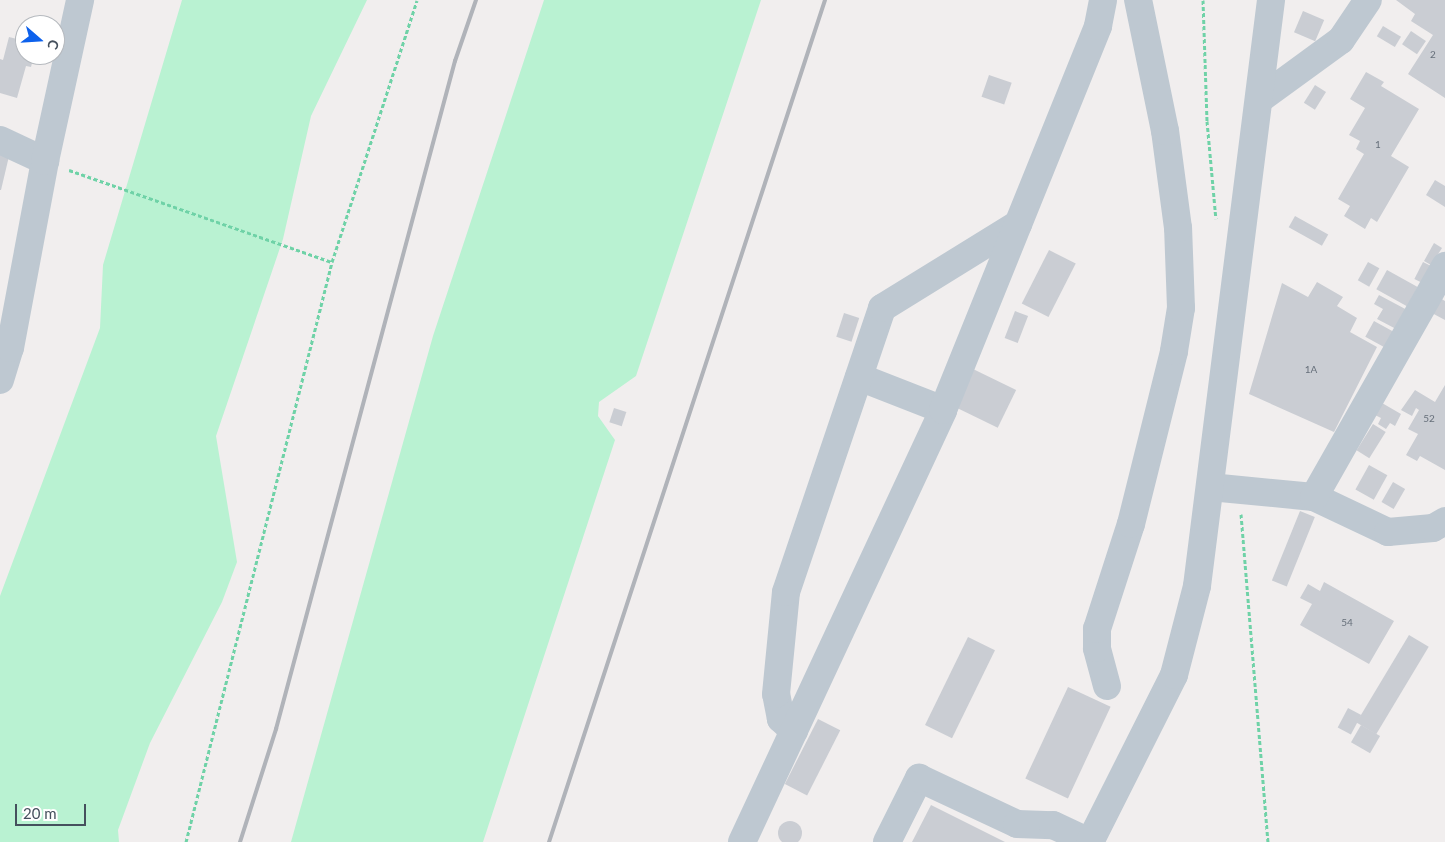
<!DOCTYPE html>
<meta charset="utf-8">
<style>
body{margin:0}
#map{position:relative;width:1445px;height:842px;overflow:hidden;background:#f1eeee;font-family:Lato,sans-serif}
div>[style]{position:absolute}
.green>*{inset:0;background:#b9f2d2}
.building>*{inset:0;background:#cacdd3;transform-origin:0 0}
.round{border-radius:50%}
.path>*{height:3px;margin-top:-1.5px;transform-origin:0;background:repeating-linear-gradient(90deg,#6fd2a7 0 4px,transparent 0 6.5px)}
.minor>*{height:28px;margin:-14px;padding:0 14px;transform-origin:14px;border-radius:14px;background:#bec8d1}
.rail>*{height:4px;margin:-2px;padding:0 2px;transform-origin:2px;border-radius:2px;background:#b0b3b9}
span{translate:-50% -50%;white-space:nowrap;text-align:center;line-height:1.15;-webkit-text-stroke:4px #fff;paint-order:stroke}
.number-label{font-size:10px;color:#666f7a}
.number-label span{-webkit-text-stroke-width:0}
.north{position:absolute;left:15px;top:15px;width:50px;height:50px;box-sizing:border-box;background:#fff;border:1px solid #b5b9be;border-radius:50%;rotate:109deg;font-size:14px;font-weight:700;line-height:20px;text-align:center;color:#45505d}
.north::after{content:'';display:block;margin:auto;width:18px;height:22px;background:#0d61ec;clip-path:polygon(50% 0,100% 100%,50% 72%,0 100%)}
.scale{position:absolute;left:15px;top:804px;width:71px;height:22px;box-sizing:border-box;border:2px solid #45505d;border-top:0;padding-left:6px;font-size:15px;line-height:18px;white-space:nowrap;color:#45505d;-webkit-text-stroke:4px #fff;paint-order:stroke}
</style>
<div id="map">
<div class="green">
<i style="clip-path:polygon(182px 0,367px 0,311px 116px,283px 239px,216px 436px,237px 562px,222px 602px,150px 743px,118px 830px,119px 842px,0 842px,0 596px,100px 328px,103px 265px)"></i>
<i style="clip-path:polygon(544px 0,761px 0,636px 376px,599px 402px,598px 416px,615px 440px,483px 842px,291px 842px,433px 336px)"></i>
</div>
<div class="building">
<i style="clip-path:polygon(1396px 0,1445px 0,1445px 98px,1408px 74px,1433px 35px,1411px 21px,1415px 14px)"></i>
<i style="left:1303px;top:11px;width:23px;height:23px;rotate:23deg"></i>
<i style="left:1383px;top:26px;width:21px;height:12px;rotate:31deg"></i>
<i style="left:1411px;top:31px;width:18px;height:16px;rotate:34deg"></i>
<i style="clip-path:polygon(9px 37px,25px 41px,25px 55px,34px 55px,31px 67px,26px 66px,17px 98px,0 93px,0 59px,3px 60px)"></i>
<i style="clip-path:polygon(1366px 72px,1384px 82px,1381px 86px,1419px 109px,1391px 156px,1409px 167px,1377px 222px,1371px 218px,1365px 229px,1344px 216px,1350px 206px,1338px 199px,1364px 154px,1356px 149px,1360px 141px,1349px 135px,1365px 108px,1350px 99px)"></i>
<i style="left:989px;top:75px;width:24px;height:23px;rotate:19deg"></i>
<i style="left:1315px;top:85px;width:13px;height:21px;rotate:32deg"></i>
<i style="clip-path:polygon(0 149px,10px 152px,1px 190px,0 190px)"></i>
<i style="clip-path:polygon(1435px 180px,1445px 186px,1445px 207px,1426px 195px)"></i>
<i style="left:1295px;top:216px;width:38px;height:13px;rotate:29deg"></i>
<i style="clip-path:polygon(1434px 243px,1442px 248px,1431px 265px,1424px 261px)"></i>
<i style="left:1049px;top:250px;width:30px;height:60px;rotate:27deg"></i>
<i style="left:1368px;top:262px;width:13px;height:21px;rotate:29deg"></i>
<i style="left:1423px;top:262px;width:9px;height:19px;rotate:27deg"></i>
<i style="left:1387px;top:270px;width:35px;height:22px;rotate:29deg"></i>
<i style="clip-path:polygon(1317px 282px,1343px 297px,1337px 306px,1357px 318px,1350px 332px,1377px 347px,1334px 432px,1249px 394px,1282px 283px,1308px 297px)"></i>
<i style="clip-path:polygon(1379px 295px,1409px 311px,1398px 330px,1377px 319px,1383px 309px,1374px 304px)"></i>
<i style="clip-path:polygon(1438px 297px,1445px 301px,1445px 320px,1430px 312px)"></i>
<i style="left:1015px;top:311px;width:14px;height:29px;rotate:21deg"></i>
<i style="left:844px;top:313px;width:16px;height:25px;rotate:18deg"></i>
<i style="left:1374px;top:321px;width:25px;height:18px;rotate:29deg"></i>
<i style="left:973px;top:369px;width:48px;height:42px;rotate:26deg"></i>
<i style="clip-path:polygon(1445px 385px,1445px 470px,1420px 456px,1417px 461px,1406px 455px,1418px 434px,1408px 429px,1419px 410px,1416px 408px,1412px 416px,1401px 410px,1415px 390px,1435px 402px)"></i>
<i style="clip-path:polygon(1382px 403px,1401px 414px,1395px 426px,1390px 423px,1386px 429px,1378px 424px,1381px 418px,1375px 415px)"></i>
<i style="left:614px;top:408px;width:13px;height:15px;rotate:18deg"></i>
<i style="left:1373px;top:424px;width:15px;height:31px;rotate:32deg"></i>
<i style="left:1369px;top:465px;width:21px;height:28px;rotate:29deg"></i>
<i style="left:1393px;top:482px;width:14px;height:23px;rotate:30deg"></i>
<i style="left:1300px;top:511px;width:16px;height:75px;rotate:22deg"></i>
<i style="clip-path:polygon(1324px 582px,1394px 621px,1369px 664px,1300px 625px,1312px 604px,1300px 598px,1308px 584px,1320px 591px)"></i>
<i style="left:1409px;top:635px;width:23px;height:102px;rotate:31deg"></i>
<i style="left:968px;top:637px;width:30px;height:98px;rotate:26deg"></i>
<i style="left:1068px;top:687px;width:47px;height:101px;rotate:25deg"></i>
<i style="left:1348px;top:708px;width:15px;height:22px;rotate:28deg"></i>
<i style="left:818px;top:719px;width:25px;height:73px;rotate:27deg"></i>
<i style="left:1361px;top:725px;width:22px;height:20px;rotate:30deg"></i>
<i style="clip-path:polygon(931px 805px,1005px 842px,912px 842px)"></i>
<i class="round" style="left:778px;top:821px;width:24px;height:24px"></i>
</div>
<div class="path">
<i style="left:1203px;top:0;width:121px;rotate:88.1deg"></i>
<i style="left:1207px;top:121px;width:98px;rotate:84.8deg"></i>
<i style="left:69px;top:170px;width:279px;rotate:19.3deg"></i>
<i style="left:1241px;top:514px;width:329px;rotate:85.3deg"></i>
<i style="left:186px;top:842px;width:598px;rotate:-75.87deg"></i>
<i style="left:332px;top:262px;width:275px;rotate:-72deg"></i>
</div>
<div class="minor">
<i style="left:1260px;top:99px;width:100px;rotate:-36.1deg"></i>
<i style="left:1341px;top:40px;width:48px;rotate:-56deg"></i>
<i style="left:0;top:140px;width:50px;rotate:25deg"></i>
<i style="left:859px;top:377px;width:90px;rotate:21.4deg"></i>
<i style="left:0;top:380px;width:34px;rotate:-73deg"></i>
<i style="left:10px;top:348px;width:190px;rotate:-79.4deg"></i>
<i style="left:45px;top:161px;width:165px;rotate:-77.7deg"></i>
<i style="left:1210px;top:487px;width:104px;rotate:5.5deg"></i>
<i style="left:1314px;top:497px;width:82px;rotate:25.3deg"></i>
<i style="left:1388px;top:532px;width:45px;rotate:-5.1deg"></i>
<i style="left:1433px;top:528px;width:14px;rotate:-30deg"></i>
<i style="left:1314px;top:497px;width:266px;rotate:-60.4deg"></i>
<i style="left:1107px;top:686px;width:39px;rotate:-105deg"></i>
<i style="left:1097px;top:648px;width:19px;rotate:-90deg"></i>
<i style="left:1097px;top:629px;width:110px;rotate:-72.1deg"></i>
<i style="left:1131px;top:524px;width:178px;rotate:-76deg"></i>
<i style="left:1174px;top:351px;width:44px;rotate:-80.8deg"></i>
<i style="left:1181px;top:308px;width:80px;rotate:-92.1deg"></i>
<i style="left:1178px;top:228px;width:98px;rotate:-97.6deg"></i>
<i style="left:1165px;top:131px;width:134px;rotate:-101.6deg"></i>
<i style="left:794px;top:731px;width:18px;rotate:-137deg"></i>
<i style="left:781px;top:719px;width:25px;rotate:-101deg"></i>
<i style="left:776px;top:694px;width:102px;rotate:-84.4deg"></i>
<i style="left:786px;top:592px;width:300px;rotate:-71.3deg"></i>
<i style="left:882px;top:308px;width:160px;rotate:-31.7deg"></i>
<i style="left:742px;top:842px;width:476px;rotate:-65deg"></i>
<i style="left:943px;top:410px;width:414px;rotate:-68deg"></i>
<i style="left:1098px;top:26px;width:26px;rotate:-79deg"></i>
<i style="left:887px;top:842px;width:72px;rotate:-63.4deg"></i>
<i style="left:919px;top:778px;width:108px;rotate:25.1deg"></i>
<i style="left:1017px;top:824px;width:36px;rotate:2deg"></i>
<i style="left:1053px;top:825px;width:40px;rotate:25deg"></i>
<i style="left:1090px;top:842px;width:187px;rotate:-63.3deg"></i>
<i style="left:1174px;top:675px;width:92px;rotate:-75.5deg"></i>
<i style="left:1197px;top:586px;width:591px;rotate:-82.8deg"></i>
</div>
<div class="rail">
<i style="left:240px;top:842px;width:119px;rotate:-72.3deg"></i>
<i style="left:276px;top:729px;width:692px;rotate:-75deg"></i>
<i style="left:455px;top:61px;width:65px;rotate:-71deg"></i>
<i style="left:549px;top:842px;width:886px;rotate:-71.85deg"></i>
</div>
<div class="number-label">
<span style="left:1433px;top:55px">2</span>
<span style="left:1378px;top:145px">1</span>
<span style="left:1311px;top:370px">1А</span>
<span style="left:1429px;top:419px">52</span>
<span style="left:1347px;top:623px">54</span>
</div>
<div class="north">С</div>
<div class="scale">20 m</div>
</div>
